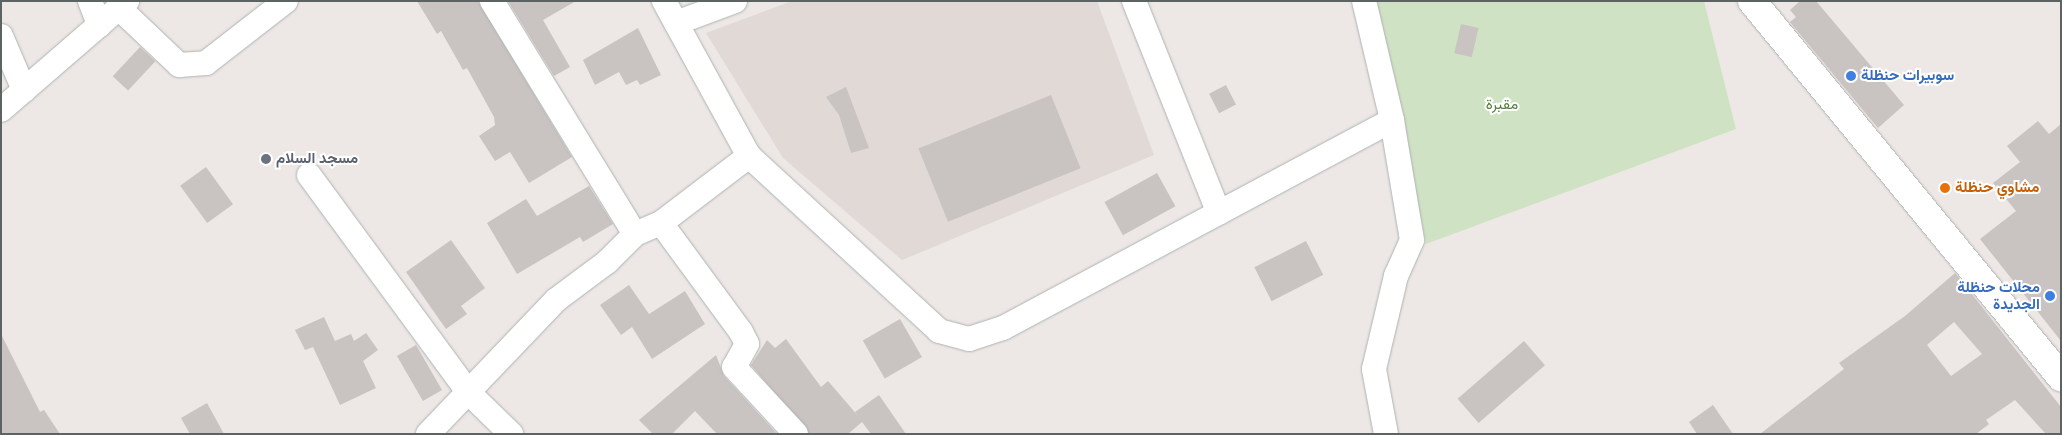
<!DOCTYPE html>
<meta charset="utf-8">
<style>
body{margin:0}
#map{position:relative;width:2062px;height:435px;overflow:hidden;background:#ede8e5;font-family:Figtree,Vazirmatn,sans-serif}
div>[style]{position:absolute}
.education>*{inset:0;background:#e0d9d6}
.green>*{inset:0;background:#d0e2c4}
.building>*{inset:0;background:#c9c3c1;transform-origin:0 0}
.roads{filter:drop-shadow(0 0 1px #aeb2b3) drop-shadow(0 0 1px #aeb2b3)}
.street>*{height:24px;margin:-12px;padding:0 12px;transform-origin:12px;border-radius:12px;background:#fff}
.secondary>*{height:28px;margin:-14px;padding:0 14px;transform-origin:14px;border-radius:14px;background:#fff}
.dots>*{width:14px;height:14px;translate:-50% -50%;box-sizing:border-box;border:2px solid #fff;border-radius:50%}
span{translate:-50% -50%;white-space:nowrap;text-align:center;line-height:1.15;-webkit-text-stroke:4px #fff;paint-order:stroke}
.shop-label{font-size:15px;color:#366cbe;font-weight:700}
.left{translate:0 -50%;text-align:left}
.right{translate:-100% -50%;text-align:right}
.park-label{font-size:15px;color:#557f3f}
.worship-label{font-size:15px;color:#5b616d;font-weight:700}
.food-label{font-size:15px;color:#c56008;font-weight:700}
.frame{position:absolute;inset:0;border:2px solid #5d6263;pointer-events:none}
</style>
<div id="map">
<div class="education">
<i style="clip-path:polygon(792px 1px,1097px 1px,1154px 155px,902px 260px,783px 158px,706px 33px)"></i>
</div>
<div class="green">
<i style="clip-path:polygon(1374px 1px,1704px 1px,1736px 129px,1426px 244px)"></i>
</div>
<div class="building">
<i style="clip-path:polygon(417px 1px,478px 1px,572px 157px,529px 183px,510px 152px,495px 161px,479px 136px,495px 125px,494px 117px,467px 68px,463px 70px,441px 31px,437px 34px)"></i>
<i style="clip-path:polygon(508px 1px,576px 1px,543px 20px,570px 67px,554px 76px)"></i>
<i style="clip-path:polygon(1800px 1px,1816px 1px,1904px 105px,1878px 128px,1790px 22px,1796px 17px,1790px 10px)"></i>
<i style="left:1461px;top:24px;width:18px;height:30px;rotate:13deg"></i>
<i style="clip-path:polygon(638px 28px,661px 75px,640px 85px,637px 80px,626px 85px,619px 72px,595px 85px,583px 60px)"></i>
<i style="left:140px;top:47px;width:21px;height:40px;rotate:43deg"></i>
<i style="left:1226px;top:85px;width:22px;height:19px;rotate:63deg"></i>
<i style="clip-path:polygon(846px 87px,869px 148px,851px 153px,839px 115px,826px 97px)"></i>
<i style="left:1051px;top:95px;width:79px;height:143px;rotate:68deg"></i>
<i style="clip-path:polygon(2038px 121px,2049px 134px,2061px 124px,2061px 341px,1980px 239px,2016px 211px,1993px 183px,2020px 162px,2007px 146px)"></i>
<i style="left:206px;top:167px;width:46px;height:32px;rotate:54deg"></i>
<i style="left:1157px;top:173px;width:38px;height:60px;rotate:61deg"></i>
<i style="clip-path:polygon(589px 186px,613px 224px,583px 242px,580px 237px,517px 274px,487px 223px,526px 199px,537px 216px)"></i>
<i style="clip-path:polygon(451px 240px,485px 288px,461px 306px,467px 314px,446px 329px,406px 272px)"></i>
<i style="left:1306px;top:241px;width:38px;height:58px;rotate:63deg"></i>
<i style="clip-path:polygon(evenodd,1955px 273px,2061px 407px,2061px 434px,2046px 434px,2015px 400px,1986px 420px,1989px 424px,1976px 434px,1760px 434px,1844px 369px,1839px 363px,1905px 316px,1955px 273px,1954px 322px,1982px 354px,1951px 376px,1927px 345px,1954px 322px)"></i>
<i style="clip-path:polygon(629px 285px,649px 314px,685px 291px,705px 324px,652px 359px,632px 327px,621px 335px,600px 305px)"></i>
<i style="clip-path:polygon(324px 317px,335px 341px,351px 334px,354px 341px,366px 333px,378px 350px,363px 361px,376px 388px,340px 405px,313px 347px,305px 350px,295px 330px)"></i>
<i style="left:900px;top:319px;width:44px;height:43px;rotate:60deg"></i>
<i style="clip-path:polygon(1px 334px,40px 412px,44px 410px,60px 434px,1px 434px)"></i>
<i style="clip-path:polygon(786px 339px,821px 387px,828px 381px,859px 417px,855px 412px,879px 395px,906px 434px,871px 434px,862px 422px,848px 434px,809px 434px,751px 365px,767px 340px,775px 348px)"></i>
<i style="left:1524px;top:341px;width:32px;height:88px;rotate:49deg"></i>
<i style="left:416px;top:345px;width:52px;height:22px;rotate:60deg"></i>
<i style="clip-path:polygon(716px 355px,724px 376px,777px 434px,717px 434px,695px 411px,672px 434px,653px 434px,639px 420px)"></i>
<i style="clip-path:polygon(207px 403px,224px 434px,190px 434px,181px 418px)"></i>
<i style="clip-path:polygon(1713px 405px,1733px 434px,1697px 434px,1689px 422px)"></i>
</div>
<div class="roads">
<div class="street">
<i style="left:90px;top:1px;width:26px;rotate:69deg"></i>
<i style="left:492px;top:1px;width:273px;rotate:58.5deg"></i>
<i style="left:664px;top:1px;width:177px;rotate:61.3deg"></i>
<i style="left:749px;top:156px;width:258px;rotate:42.6deg"></i>
<i style="left:939px;top:331px;width:31px;rotate:15deg"></i>
<i style="left:969px;top:339px;width:36px;rotate:-18deg"></i>
<i style="left:1003px;top:328px;width:441px;rotate:-28.1deg"></i>
<i style="left:1392px;top:120px;width:122px;rotate:-103.2deg"></i>
<i style="left:1134px;top:1px;width:228px;rotate:68.2deg"></i>
<i style="left:119px;top:8px;width:83px;rotate:43.5deg"></i>
<i style="left:179px;top:65px;width:27px;rotate:-4deg"></i>
<i style="left:206px;top:63px;width:101px;rotate:-37.8deg"></i>
<i style="left:676px;top:23px;width:63px;rotate:-20.4deg"></i>
<i style="left:1px;top:36px;width:59px;rotate:66.9deg"></i>
<i style="left:1px;top:110px;width:167px;rotate:-40.9deg"></i>
<i style="left:309px;top:175px;width:270px;rotate:53.7deg"></i>
<i style="left:469px;top:393px;width:59px;rotate:44.3deg"></i>
<i style="left:661px;top:223px;width:135px;rotate:53.7deg"></i>
<i style="left:741px;top:332px;width:13px;rotate:63deg"></i>
<i style="left:747px;top:344px;width:26px;rotate:119deg"></i>
<i style="left:734px;top:367px;width:91px;rotate:47.2deg"></i>
<i style="left:428px;top:434px;width:185px;rotate:-46.3deg"></i>
<i style="left:556px;top:300px;width:64px;rotate:-36.7deg"></i>
<i style="left:607px;top:262px;width:40px;rotate:-45deg"></i>
<i style="left:635px;top:234px;width:28px;rotate:-23deg"></i>
<i style="left:661px;top:223px;width:111px;rotate:-37.3deg"></i>
<i style="left:1386px;top:434px;width:66px;rotate:-100.5deg"></i>
<i style="left:1374px;top:369px;width:96px;rotate:-76.7deg"></i>
<i style="left:1396px;top:276px;width:39px;rotate:-66deg"></i>
<i style="left:1412px;top:240px;width:122px;rotate:-99.5deg"></i>
</div>
<div class="secondary">
<i style="left:1752px;top:1px;width:487px;rotate:50.6deg"></i>
</div>
</div>
<div class="dots">
<i style="left:1851px;top:76px;background:#3f7fe0"></i>
<i style="left:266px;top:159px;background:#6b7280"></i>
<i style="left:1945px;top:188px;background:#e8710a"></i>
<i style="left:2050px;top:296px;background:#3f7fe0"></i>
</div>
<div class="shop-label">
<span class="left" style="left:1861px;top:76px">سوبيرات حنظلة</span>
<span class="right" style="left:2040px;top:296px">محلات حنظلة<br>الجديدة</span>
</div>
<div class="park-label">
<span style="left:1502px;top:105px">مقبرة</span>
</div>
<div class="worship-label">
<span class="left" style="left:276px;top:159px">مسجد السلام</span>
</div>
<div class="food-label">
<span class="left" style="left:1955px;top:188px">مشاوي حنظلة</span>
</div>
<div class="frame"></div>
</div>
